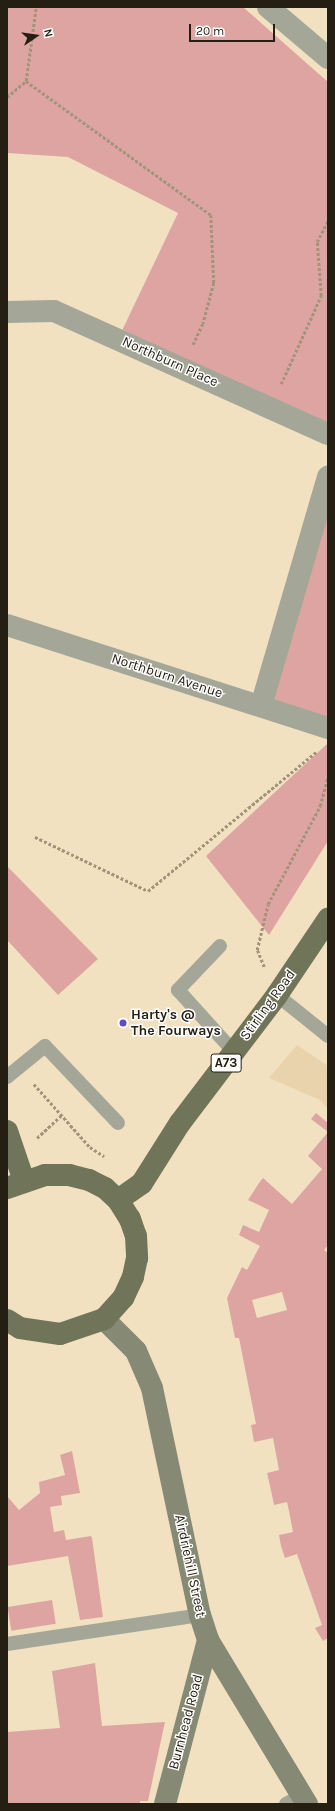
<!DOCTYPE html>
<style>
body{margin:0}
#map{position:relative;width:335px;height:1811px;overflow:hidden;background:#f2e1c0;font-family:Karla,sans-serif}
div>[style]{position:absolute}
.built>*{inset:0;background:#e8d3ac}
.green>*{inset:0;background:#dea4a2;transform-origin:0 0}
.path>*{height:2.5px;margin-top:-1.25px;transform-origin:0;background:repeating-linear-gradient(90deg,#a1947b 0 3px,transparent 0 5px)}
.lane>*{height:14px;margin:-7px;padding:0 7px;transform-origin:7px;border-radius:7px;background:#a4a798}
.street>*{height:22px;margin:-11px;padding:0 11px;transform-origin:11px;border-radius:11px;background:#a4a798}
.secondary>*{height:22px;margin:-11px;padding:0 11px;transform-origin:11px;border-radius:11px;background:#868a74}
.primary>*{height:22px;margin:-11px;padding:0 11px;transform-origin:11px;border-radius:11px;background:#70755a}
.dots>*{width:11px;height:11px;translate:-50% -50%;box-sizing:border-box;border:2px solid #fff;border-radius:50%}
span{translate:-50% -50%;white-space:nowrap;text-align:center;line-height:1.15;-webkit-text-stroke:3px #fff;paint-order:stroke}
.shield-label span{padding:1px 3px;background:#fff;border:1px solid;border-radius:3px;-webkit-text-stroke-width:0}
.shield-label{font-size:13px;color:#251e12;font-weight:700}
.street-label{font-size:14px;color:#251e12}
.poi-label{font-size:14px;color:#251e12;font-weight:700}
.left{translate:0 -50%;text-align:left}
.frame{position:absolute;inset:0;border:8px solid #251e12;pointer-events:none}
.north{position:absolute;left:16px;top:16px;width:40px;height:40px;-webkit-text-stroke:3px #fff;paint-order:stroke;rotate:77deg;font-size:11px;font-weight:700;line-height:16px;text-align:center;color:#251e12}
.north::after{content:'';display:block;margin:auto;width:14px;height:18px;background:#251e12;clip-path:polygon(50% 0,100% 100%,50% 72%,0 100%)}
.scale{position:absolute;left:189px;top:24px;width:86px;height:18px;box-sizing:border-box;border:2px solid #251e12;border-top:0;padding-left:5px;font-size:12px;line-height:14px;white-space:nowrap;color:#251e12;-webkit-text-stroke:3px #fff;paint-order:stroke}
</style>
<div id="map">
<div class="built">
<i style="clip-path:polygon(297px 1045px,328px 1066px,328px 1109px,320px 1100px,269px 1078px)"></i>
</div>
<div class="green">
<i style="clip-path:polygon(7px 7px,243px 7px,328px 82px,328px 434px,118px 339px,178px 213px,68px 157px,7px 153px)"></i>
<i style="clip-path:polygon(328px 478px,328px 728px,261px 706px)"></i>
<i style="clip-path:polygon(328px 743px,328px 841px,269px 935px,206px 856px)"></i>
<i style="clip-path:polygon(7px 866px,98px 959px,58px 995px,7px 940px)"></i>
<i style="clip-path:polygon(evenodd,316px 1113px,328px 1123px,328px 1245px,324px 1250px,328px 1253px,328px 1638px,323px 1641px,315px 1628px,322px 1625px,297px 1554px,285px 1558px,281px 1546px,279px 1535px,293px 1532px,289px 1511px,287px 1502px,274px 1505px,271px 1490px,267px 1473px,279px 1470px,273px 1438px,254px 1442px,251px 1425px,256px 1424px,239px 1338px,235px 1338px,227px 1298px,242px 1267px,247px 1270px,260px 1246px,239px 1235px,243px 1225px,259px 1232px,269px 1210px,248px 1200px,259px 1183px,263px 1178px,292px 1204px,322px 1169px,308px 1156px,328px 1132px,311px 1119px,316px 1113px,282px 1292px,287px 1310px,257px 1318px,252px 1300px,282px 1292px)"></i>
<i style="clip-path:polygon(72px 1451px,80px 1493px,61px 1496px,62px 1505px,50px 1507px,54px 1532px,64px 1530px,66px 1540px,91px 1536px,92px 1538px,103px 1617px,80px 1620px,68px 1556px,7px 1566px,7px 1496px,19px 1510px,40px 1493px,39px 1482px,65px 1475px,60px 1455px)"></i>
<i style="left:52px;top:1600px;width:24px;height:45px;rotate:81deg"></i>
<i style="clip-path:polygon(95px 1663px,102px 1726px,165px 1722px,148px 1801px,140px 1801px,140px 1804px,7px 1804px,7px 1732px,60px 1728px,52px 1671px)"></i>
</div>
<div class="path">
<i style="left:26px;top:81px;width:75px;rotate:-82.3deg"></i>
<i style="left:7px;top:97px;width:25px;rotate:-40deg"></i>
<i style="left:26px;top:81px;width:228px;rotate:35.9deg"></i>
<i style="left:211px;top:215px;width:68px;rotate:87.5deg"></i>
<i style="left:214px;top:283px;width:42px;rotate:105deg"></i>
<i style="left:203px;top:324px;width:23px;rotate:115deg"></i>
<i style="left:281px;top:384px;width:97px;rotate:-65.6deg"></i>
<i style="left:321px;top:296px;width:54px;rotate:-94.2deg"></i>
<i style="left:317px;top:242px;width:25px;rotate:-63deg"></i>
<i style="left:35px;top:837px;width:125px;rotate:25.5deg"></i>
<i style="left:148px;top:891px;width:219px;rotate:-39.6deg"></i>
<i style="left:264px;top:967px;width:18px;rotate:-112deg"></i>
<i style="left:257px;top:950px;width:47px;rotate:-76.6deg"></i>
<i style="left:268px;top:904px;width:111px;rotate:-62deg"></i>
<i style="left:320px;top:806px;width:30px;rotate:-75deg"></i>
<i style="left:34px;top:1084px;width:84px;rotate:48.4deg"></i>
<i style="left:90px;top:1147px;width:17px;rotate:33deg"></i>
<i style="left:37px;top:1138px;width:34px;rotate:-43deg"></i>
</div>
<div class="lane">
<i style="left:220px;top:946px;width:61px;rotate:133.7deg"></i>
<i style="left:178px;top:990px;width:84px;rotate:47.9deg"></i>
<i style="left:277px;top:995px;width:65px;rotate:38.8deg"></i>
<i style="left:7px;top:1077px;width:49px;rotate:-39.2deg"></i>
<i style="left:45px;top:1046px;width:106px;rotate:46.5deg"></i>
<i style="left:7px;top:1644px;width:195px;rotate:-8.5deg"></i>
<i style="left:286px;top:1804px;width:17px;rotate:-28deg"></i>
</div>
<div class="street">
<i style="left:268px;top:7px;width:79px;rotate:40.4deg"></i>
<i style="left:7px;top:312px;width:47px;rotate:-1.2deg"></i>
<i style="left:54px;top:311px;width:300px;rotate:24.2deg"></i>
<i style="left:7px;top:625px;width:337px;rotate:17.8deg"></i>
<i style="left:261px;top:706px;width:239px;rotate:-73.7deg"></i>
</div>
<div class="secondary">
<i style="left:104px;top:1319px;width:45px;rotate:45deg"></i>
<i style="left:136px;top:1351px;width:40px;rotate:66.6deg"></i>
<i style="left:152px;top:1388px;width:232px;rotate:78.1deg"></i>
<i style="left:200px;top:1615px;width:26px;rotate:72deg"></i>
<i style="left:208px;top:1640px;width:192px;rotate:58.9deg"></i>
<i style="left:165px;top:1804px;width:170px;rotate:-75.3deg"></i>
</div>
<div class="primary">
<i style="left:7px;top:1131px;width:53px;rotate:71.2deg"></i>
<i style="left:7px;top:1188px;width:40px;rotate:-18.9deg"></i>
<i style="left:45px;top:1175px;width:24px"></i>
<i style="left:69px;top:1175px;width:21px;rotate:14deg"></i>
<i style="left:89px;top:1180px;width:18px;rotate:27deg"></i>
<i style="left:105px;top:1188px;width:18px;rotate:43deg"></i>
<i style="left:118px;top:1200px;width:22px;rotate:58deg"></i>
<i style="left:130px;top:1219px;width:18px;rotate:71deg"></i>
<i style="left:136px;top:1236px;width:22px;rotate:87deg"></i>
<i style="left:137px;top:1258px;width:19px;rotate:102deg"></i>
<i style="left:133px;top:1277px;width:23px;rotate:115deg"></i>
<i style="left:123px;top:1298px;width:28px;rotate:132deg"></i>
<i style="left:104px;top:1319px;width:46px;rotate:161.2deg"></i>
<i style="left:60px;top:1334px;width:40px;rotate:-171.5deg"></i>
<i style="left:20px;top:1328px;width:15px;rotate:-148deg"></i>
<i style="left:118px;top:1200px;width:29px;rotate:-35deg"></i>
<i style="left:142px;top:1183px;width:71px;rotate:-57.7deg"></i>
<i style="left:180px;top:1123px;width:161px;rotate:-52.8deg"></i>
<i style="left:277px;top:995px;width:92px;rotate:-56.1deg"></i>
</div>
<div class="dots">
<i style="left:123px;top:1023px;background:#604dc5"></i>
</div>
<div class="shield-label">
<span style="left:226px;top:1063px">A73</span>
</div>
<div class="street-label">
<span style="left:170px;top:362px;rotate:24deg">Northburn Place</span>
<span style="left:167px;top:676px;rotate:18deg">Northburn Avenue</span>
<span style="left:268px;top:1005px;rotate:-54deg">Stirling Road</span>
<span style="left:190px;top:1566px;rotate:78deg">Airdriehill Street</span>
<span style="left:186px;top:1722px;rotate:-75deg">Burnhead Road</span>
</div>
<div class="poi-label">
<span class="left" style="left:131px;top:1023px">Harty's @<br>The Fourways</span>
</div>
<div class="frame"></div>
<div class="north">N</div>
<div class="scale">20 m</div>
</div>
